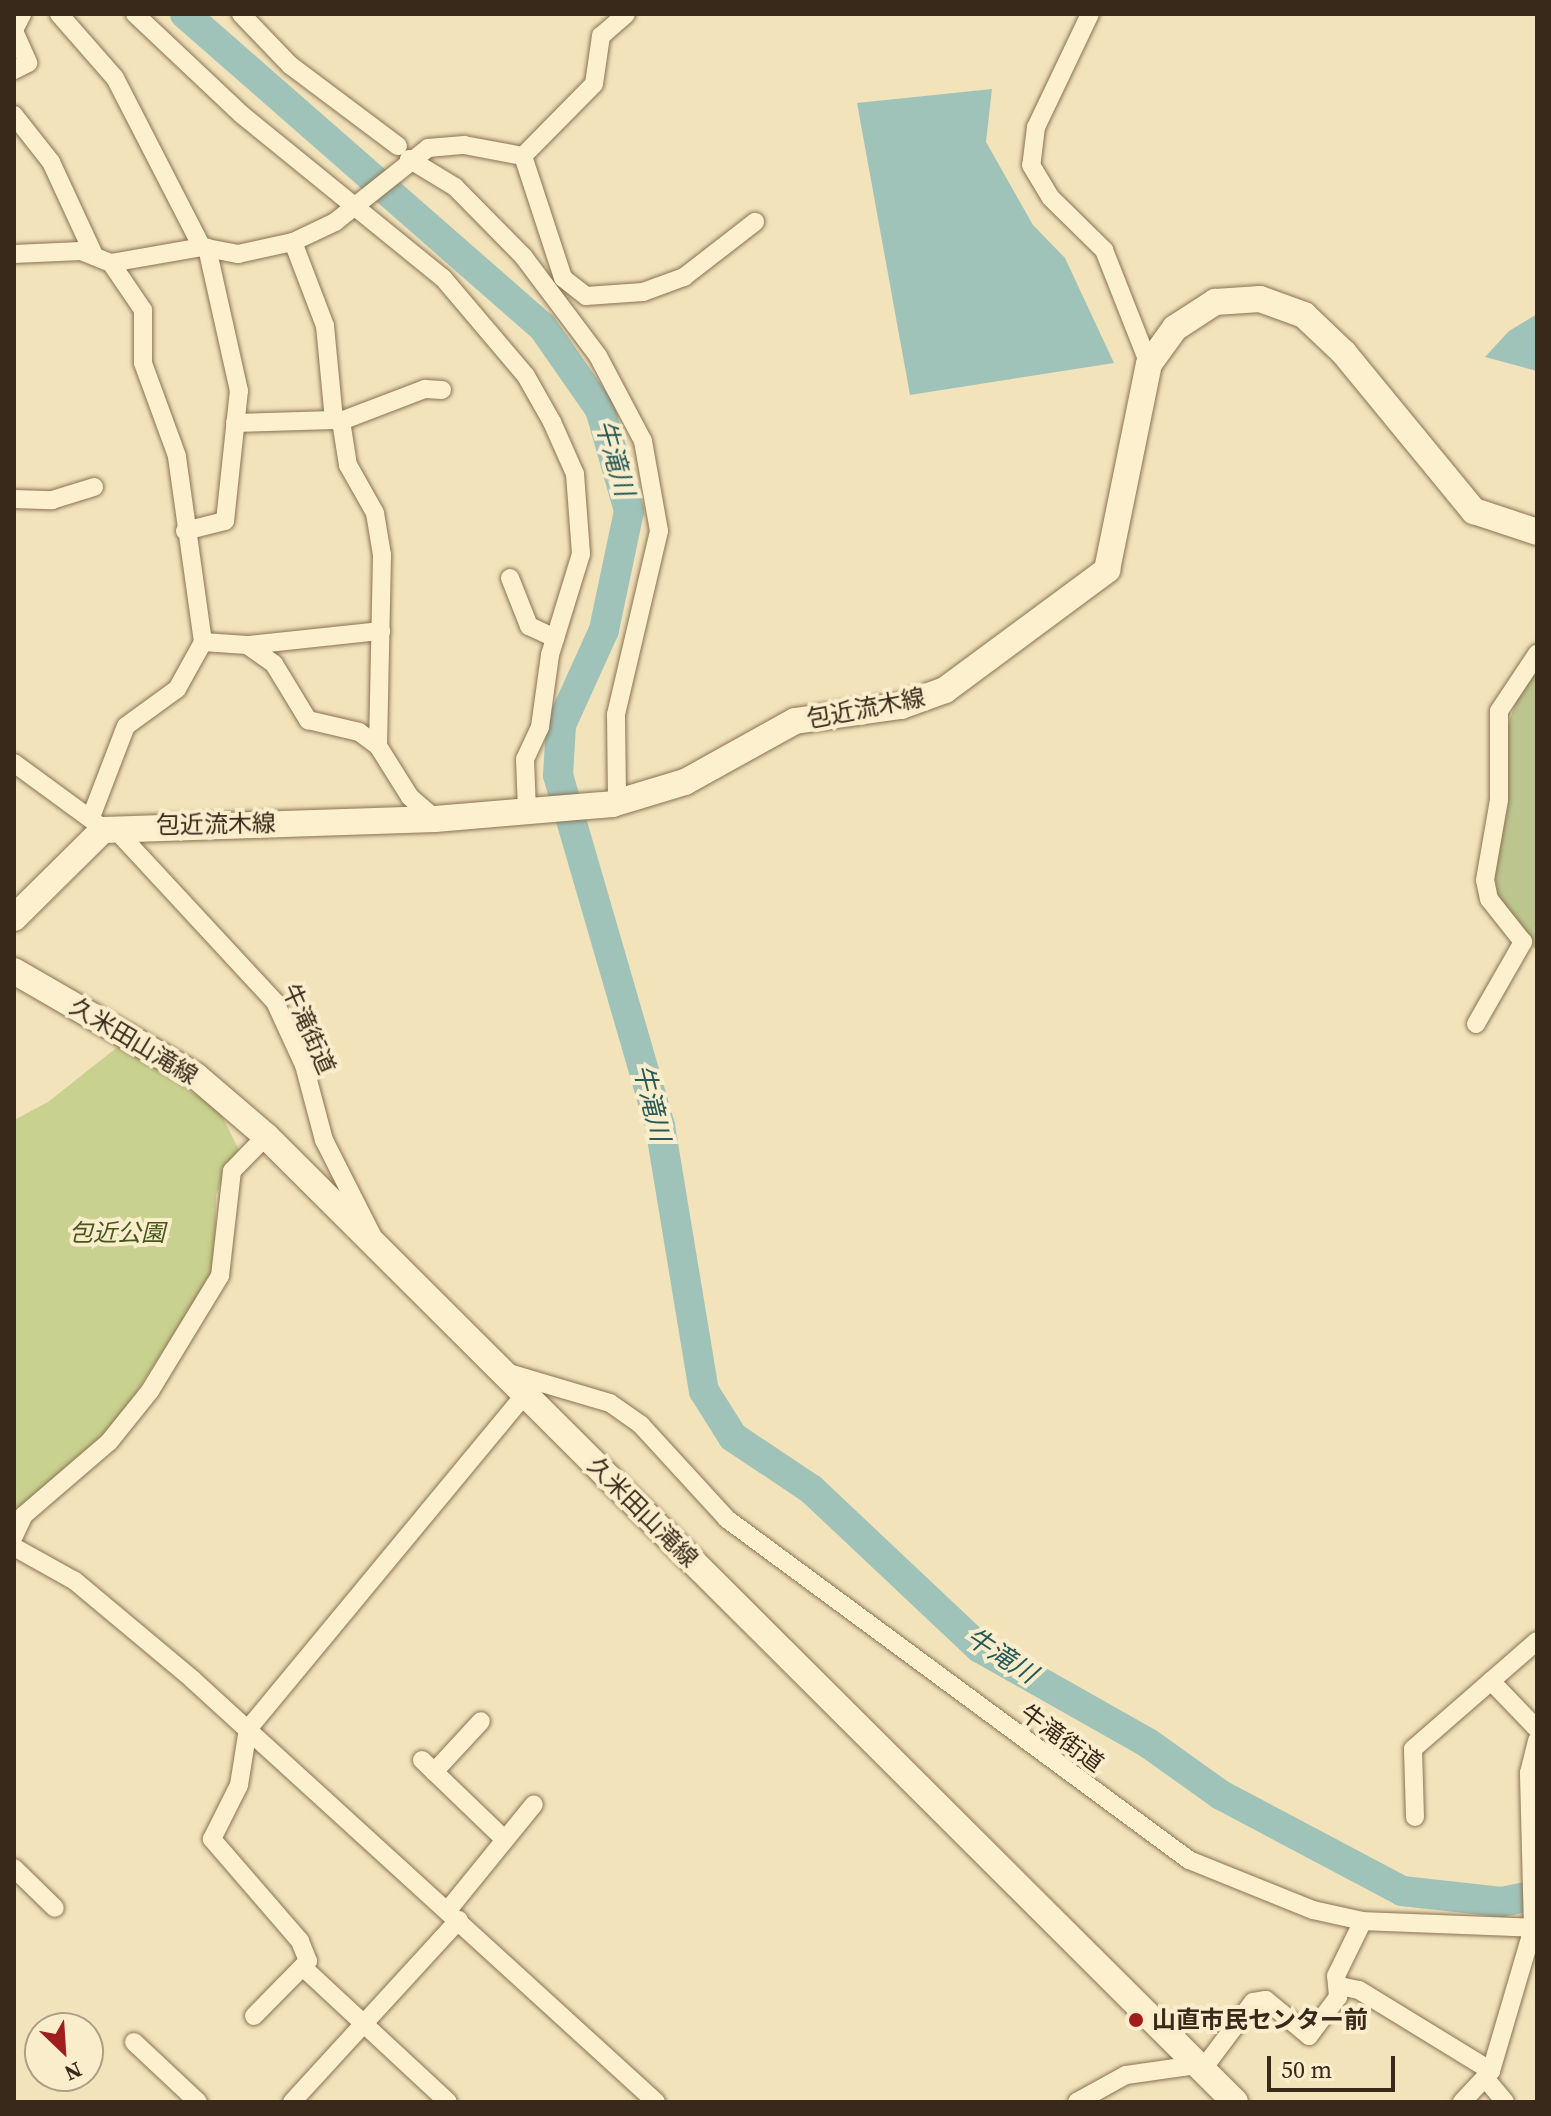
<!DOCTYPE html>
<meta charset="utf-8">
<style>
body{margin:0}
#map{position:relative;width:1551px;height:2116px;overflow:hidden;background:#f2e3bb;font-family:"Source Serif 4","Noto Sans JP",serif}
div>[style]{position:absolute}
.green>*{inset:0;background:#c8d18e}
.cemetery>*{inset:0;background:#bdc58f}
.water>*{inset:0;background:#a0c3b9}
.river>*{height:30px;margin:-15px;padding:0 15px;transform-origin:15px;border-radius:15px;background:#a0c3b9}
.roads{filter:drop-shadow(0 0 2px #8b7253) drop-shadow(0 0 2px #8b7253)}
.street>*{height:18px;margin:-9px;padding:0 9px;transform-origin:9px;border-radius:9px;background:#fcf0cf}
.secondary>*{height:26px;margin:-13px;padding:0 13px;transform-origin:13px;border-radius:13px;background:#fcf0cf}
.dots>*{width:22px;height:22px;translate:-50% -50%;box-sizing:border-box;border:4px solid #f9edcc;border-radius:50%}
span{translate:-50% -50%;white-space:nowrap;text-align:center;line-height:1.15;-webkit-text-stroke:8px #f9edcc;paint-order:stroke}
.street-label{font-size:24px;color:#39291a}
.park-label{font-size:24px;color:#48571e;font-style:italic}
.poi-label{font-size:24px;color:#39291a;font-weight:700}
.left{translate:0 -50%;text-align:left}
.water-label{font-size:26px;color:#275a58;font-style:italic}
.frame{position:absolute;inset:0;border:16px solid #39291a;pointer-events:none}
.north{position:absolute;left:24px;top:2012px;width:80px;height:80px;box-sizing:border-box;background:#f9edcc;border:2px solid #ac9f85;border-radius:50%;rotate:155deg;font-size:22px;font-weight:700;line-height:32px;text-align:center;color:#39291a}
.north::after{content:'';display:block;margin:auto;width:28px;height:36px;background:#a01e1d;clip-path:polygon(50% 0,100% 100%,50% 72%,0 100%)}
.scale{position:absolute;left:1267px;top:2056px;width:128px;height:36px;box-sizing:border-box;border:4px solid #39291a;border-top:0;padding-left:10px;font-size:24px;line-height:28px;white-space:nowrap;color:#39291a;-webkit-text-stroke:6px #f9edcc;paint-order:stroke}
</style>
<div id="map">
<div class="green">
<i style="clip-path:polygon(120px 1045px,219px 1110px,239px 1150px,216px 1194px,215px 1268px,117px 1423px,14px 1518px,14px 1120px,48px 1102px)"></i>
</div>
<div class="cemetery">
<i style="clip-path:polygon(1537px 669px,1537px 952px,1498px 897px,1494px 872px,1508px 807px,1508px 726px,1519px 691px)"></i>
</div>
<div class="water">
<i style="clip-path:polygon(992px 89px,986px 142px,1033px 225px,1065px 258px,1114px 363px,910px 395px,857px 103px)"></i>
<i style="clip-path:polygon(1537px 314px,1537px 371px,1485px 357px,1509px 331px)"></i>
</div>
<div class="river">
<i style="left:185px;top:14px;width:474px;rotate:41.2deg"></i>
<i style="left:542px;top:326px;width:101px;rotate:55.1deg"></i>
<i style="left:600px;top:409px;width:106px;rotate:74.1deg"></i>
<i style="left:629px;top:511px;width:122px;rotate:101.9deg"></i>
<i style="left:604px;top:630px;width:104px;rotate:114.4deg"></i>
<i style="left:561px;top:725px;width:50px;rotate:93.4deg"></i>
<i style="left:558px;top:775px;width:366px;rotate:73.8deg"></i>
<i style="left:660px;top:1126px;width:269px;rotate:80.6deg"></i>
<i style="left:704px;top:1391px;width:54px;rotate:57.8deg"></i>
<i style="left:733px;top:1437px;width:94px;rotate:33.7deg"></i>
<i style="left:811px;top:1489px;width:232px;rotate:43.3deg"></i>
<i style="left:980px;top:1648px;width:193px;rotate:29.5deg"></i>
<i style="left:1148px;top:1743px;width:90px;rotate:35.5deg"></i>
<i style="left:1221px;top:1795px;width:205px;rotate:27.9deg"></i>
<i style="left:1402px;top:1891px;width:100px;rotate:6.3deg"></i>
<i style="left:1501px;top:1902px;width:37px;rotate:-11deg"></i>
</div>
<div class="roads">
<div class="street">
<i style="left:59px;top:14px;width:85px;rotate:48.8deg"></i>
<i style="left:115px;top:78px;width:190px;rotate:62.8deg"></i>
<i style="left:135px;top:14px;width:146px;rotate:43.3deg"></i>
<i style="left:241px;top:114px;width:260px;rotate:39.1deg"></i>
<i style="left:443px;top:278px;width:128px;rotate:49.7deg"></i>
<i style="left:526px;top:376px;width:53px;rotate:60.5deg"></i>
<i style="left:552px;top:422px;width:57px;rotate:66.1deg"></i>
<i style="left:575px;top:474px;width:80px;rotate:85.7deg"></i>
<i style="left:581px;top:554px;width:106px;rotate:107.1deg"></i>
<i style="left:550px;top:655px;width:73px;rotate:97.9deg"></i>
<i style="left:540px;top:727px;width:35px;rotate:115deg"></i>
<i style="left:525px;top:759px;width:52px;rotate:87.8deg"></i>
<i style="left:241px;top:14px;width:71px;rotate:46.1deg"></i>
<i style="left:290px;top:65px;width:135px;rotate:36.9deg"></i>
<i style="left:1090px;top:14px;width:125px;rotate:115.5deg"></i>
<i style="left:1036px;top:127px;width:38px;rotate:97deg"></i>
<i style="left:1031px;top:165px;width:37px;rotate:59deg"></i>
<i style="left:1050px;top:197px;width:76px;rotate:44.5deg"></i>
<i style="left:1104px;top:250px;width:123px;rotate:68.5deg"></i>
<i style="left:14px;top:30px;width:18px;rotate:-63deg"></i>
<i style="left:14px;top:31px;width:35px;rotate:66deg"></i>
<i style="left:28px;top:63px;width:16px;rotate:153deg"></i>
<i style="left:14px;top:115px;width:60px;rotate:51.8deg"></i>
<i style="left:51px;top:162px;width:100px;rotate:65.2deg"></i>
<i style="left:523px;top:156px;width:128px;rotate:71.8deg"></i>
<i style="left:563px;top:278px;width:29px;rotate:38deg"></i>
<i style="left:586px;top:296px;width:57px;rotate:-4deg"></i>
<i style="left:643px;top:292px;width:44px;rotate:-20.1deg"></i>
<i style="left:684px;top:277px;width:90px;rotate:-37.8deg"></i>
<i style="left:409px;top:159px;width:54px;rotate:31.3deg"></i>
<i style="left:455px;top:187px;width:97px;rotate:45.4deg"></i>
<i style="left:523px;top:256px;width:125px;rotate:53.1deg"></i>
<i style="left:598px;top:356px;width:96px;rotate:62.1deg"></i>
<i style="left:643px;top:441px;width:91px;rotate:79.9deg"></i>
<i style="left:659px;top:531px;width:189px;rotate:103.2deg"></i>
<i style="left:616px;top:715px;width:88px;rotate:89.3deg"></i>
<i style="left:293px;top:242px;width:90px;rotate:69.1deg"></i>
<i style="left:325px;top:326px;width:94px;rotate:84.5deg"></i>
<i style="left:334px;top:420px;width:7px;rotate:8deg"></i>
<i style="left:341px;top:421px;width:45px;rotate:81deg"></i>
<i style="left:348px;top:465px;width:55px;rotate:60.6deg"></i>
<i style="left:375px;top:513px;width:43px;rotate:80.5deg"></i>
<i style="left:382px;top:555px;width:191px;rotate:91.2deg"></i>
<i style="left:378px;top:746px;width:60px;rotate:57.9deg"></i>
<i style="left:410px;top:797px;width:33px;rotate:41deg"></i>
<i style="left:14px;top:254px;width:67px;rotate:-2.6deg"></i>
<i style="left:81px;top:251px;width:32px;rotate:22deg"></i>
<i style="left:111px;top:263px;width:92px;rotate:-10deg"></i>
<i style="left:202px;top:247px;width:37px;rotate:11deg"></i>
<i style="left:238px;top:254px;width:56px;rotate:-12.3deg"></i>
<i style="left:293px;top:242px;width:47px;rotate:-25.5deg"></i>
<i style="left:335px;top:222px;width:119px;rotate:-38.5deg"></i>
<i style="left:428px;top:148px;width:36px;rotate:-5deg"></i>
<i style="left:464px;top:145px;width:60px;rotate:10.6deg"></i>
<i style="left:523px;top:156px;width:101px;rotate:-45.4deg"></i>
<i style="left:594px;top:84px;width:49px;rotate:-81.7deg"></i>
<i style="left:601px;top:36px;width:33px;rotate:-41deg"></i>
<i style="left:341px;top:421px;width:90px;rotate:-20.9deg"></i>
<i style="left:425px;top:389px;width:17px;rotate:3deg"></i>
<i style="left:235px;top:423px;width:99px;rotate:-1.7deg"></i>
<i style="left:14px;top:499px;width:38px;rotate:2deg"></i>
<i style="left:52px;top:500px;width:44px;rotate:-17.2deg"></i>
<i style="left:185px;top:531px;width:41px;rotate:-14deg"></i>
<i style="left:225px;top:521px;width:131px;rotate:-83.9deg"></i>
<i style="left:239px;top:391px;width:147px;rotate:-102.6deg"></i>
<i style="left:510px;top:578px;width:52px;rotate:68.4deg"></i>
<i style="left:529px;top:626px;width:29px;rotate:25deg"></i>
<i style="left:203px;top:642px;width:44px;rotate:3.9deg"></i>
<i style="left:247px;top:645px;width:33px;rotate:35deg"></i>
<i style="left:274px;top:664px;width:66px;rotate:58.7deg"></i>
<i style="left:308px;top:720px;width:52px;rotate:13.2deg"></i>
<i style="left:359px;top:732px;width:24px;rotate:36deg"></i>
<i style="left:249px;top:645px;width:133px;rotate:-6.1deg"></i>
<i style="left:14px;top:763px;width:102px;rotate:36.2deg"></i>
<i style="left:91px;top:817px;width:97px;rotate:-69deg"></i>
<i style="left:126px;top:726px;width:63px;rotate:-36deg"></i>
<i style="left:177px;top:689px;width:54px;rotate:-61deg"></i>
<i style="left:203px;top:642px;width:188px;rotate:-98deg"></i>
<i style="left:177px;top:456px;width:99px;rotate:-110.1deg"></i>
<i style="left:143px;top:363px;width:53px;rotate:-90deg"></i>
<i style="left:143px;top:310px;width:57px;rotate:-124.2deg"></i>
<i style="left:114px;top:828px;width:237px;rotate:47.2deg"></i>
<i style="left:275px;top:1002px;width:69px;rotate:65.3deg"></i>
<i style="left:304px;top:1065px;width:78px;rotate:75.1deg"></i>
<i style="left:324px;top:1140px;width:109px;rotate:63.2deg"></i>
<i style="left:1476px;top:1024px;width:95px;rotate:-60.2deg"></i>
<i style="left:1523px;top:942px;width:55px;rotate:-128.3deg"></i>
<i style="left:1489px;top:899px;width:19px;rotate:-102deg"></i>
<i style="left:1485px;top:880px;width:81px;rotate:-80.1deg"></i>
<i style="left:1499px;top:800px;width:89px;rotate:-90deg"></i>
<i style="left:1499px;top:711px;width:69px;rotate:-56.3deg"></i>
<i style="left:505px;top:1372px;width:109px;rotate:16.4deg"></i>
<i style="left:610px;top:1403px;width:38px;rotate:35deg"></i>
<i style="left:641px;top:1425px;width:127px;rotate:47.5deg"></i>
<i style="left:727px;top:1519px;width:574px;rotate:36.43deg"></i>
<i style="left:1189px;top:1860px;width:134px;rotate:22deg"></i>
<i style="left:1313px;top:1910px;width:51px;rotate:12.4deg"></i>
<i style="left:1363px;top:1921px;width:174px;rotate:2.3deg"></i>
<i style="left:14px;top:1536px;width:23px;rotate:-65deg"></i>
<i style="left:24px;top:1515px;width:112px;rotate:-40.7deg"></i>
<i style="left:109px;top:1442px;width:65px;rotate:-51.2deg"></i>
<i style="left:150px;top:1391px;width:135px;rotate:-58.7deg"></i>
<i style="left:220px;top:1276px;width:106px;rotate:-83.5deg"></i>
<i style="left:232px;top:1171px;width:49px;rotate:-45.8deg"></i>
<i style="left:14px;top:1547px;width:70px;rotate:29.1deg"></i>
<i style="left:75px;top:1581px;width:153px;rotate:39.9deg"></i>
<i style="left:192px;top:1679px;width:628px;rotate:42.35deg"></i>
<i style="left:1491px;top:1681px;width:66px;rotate:46.2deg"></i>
<i style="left:422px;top:1760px;width:115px;rotate:43.9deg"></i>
<i style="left:434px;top:1772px;width:69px;rotate:-47.3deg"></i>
<i style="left:1415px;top:1817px;width:68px;rotate:-91.7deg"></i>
<i style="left:1413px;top:1749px;width:164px;rotate:-41.1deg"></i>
<i style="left:14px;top:1868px;width:57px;rotate:44.3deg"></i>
<i style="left:448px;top:1910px;width:136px;rotate:-50.9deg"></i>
<i style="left:307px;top:1971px;width:192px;rotate:42.9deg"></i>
<i style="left:1340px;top:1986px;width:19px;rotate:12deg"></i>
<i style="left:1359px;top:1990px;width:155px;rotate:31.5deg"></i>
<i style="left:254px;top:2016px;width:77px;rotate:-45.5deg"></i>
<i style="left:308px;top:1961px;width:22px;rotate:-112deg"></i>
<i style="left:300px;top:1941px;width:135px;rotate:-130.8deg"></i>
<i style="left:212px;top:1839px;width:60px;rotate:-63.4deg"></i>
<i style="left:239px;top:1785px;width:57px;rotate:-80.9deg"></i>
<i style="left:248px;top:1729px;width:435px;rotate:-50.4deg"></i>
<i style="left:134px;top:2042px;width:88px;rotate:43.2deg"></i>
<i style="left:1202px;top:2070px;width:85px;rotate:-53.1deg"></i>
<i style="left:1253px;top:2002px;width:13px;rotate:-9deg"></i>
<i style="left:1266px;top:2000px;width:56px;rotate:39.9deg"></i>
<i style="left:1309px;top:2036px;width:49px;rotate:-53.4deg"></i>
<i style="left:1338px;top:1997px;width:21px;rotate:-95deg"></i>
<i style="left:1336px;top:1976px;width:61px;rotate:-63.9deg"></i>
<i style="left:1485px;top:2078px;width:31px;rotate:50deg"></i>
<i style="left:292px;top:2102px;width:247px;rotate:-47.5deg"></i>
<i style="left:1077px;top:2102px;width:56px;rotate:-28.9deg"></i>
<i style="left:1126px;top:2075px;width:71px;rotate:-8.1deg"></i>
<i style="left:1462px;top:2102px;width:42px;rotate:-46.9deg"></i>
<i style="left:1491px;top:2071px;width:149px;rotate:-73.6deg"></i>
<i style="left:1533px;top:1928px;width:155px;rotate:-91.5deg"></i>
<i style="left:1529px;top:1773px;width:33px;rotate:-76deg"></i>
</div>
<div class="secondary">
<i style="left:14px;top:918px;width:125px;rotate:-44.7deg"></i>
<i style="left:103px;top:830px;width:332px;rotate:-1.9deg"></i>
<i style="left:435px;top:819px;width:178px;rotate:-4.8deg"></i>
<i style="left:612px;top:804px;width:76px;rotate:-16.8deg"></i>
<i style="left:685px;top:782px;width:126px;rotate:-29deg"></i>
<i style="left:795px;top:721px;width:107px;rotate:-8.1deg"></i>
<i style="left:901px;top:706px;width:47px;rotate:-20deg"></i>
<i style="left:945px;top:690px;width:202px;rotate:-36.5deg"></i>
<i style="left:1107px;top:570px;width:210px;rotate:-78.5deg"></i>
<i style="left:1149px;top:364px;width:44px;rotate:-54.2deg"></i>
<i style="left:1175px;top:328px;width:48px;rotate:-33deg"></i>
<i style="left:1215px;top:302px;width:45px;rotate:-3.8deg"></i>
<i style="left:1260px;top:299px;width:47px;rotate:20deg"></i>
<i style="left:1304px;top:315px;width:55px;rotate:43.5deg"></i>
<i style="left:1344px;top:353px;width:205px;rotate:50.6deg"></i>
<i style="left:1474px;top:511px;width:66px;rotate:18.4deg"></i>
<i style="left:14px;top:971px;width:210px;rotate:30deg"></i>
<i style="left:196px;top:1076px;width:92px;rotate:40.6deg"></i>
<i style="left:266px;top:1136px;width:1368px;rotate:44.91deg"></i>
</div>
</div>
<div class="dots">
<i style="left:1136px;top:2020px;background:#a01e1d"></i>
</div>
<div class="street-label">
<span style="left:866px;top:708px;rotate:-11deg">包近流木線</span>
<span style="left:216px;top:824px;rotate:-1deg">包近流木線</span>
<span style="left:309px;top:1029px;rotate:66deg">牛滝街道</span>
<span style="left:134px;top:1041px;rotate:31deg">久米田山滝線</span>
<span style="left:643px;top:1512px;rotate:45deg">久米田山滝線</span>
<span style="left:1062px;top:1738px;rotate:36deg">牛滝街道</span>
</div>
<div class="park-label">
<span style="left:117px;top:1233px">包近公園</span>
</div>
<div class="poi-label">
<span class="left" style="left:1152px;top:2020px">山直市民センター前</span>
</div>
<div class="water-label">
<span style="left:614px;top:458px;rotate:74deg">牛滝川</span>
<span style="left:651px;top:1103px;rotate:76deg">牛滝川</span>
<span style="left:1001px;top:1656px;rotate:33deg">牛滝川</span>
</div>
<div class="frame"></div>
<div class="north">N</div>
<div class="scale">50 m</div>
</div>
